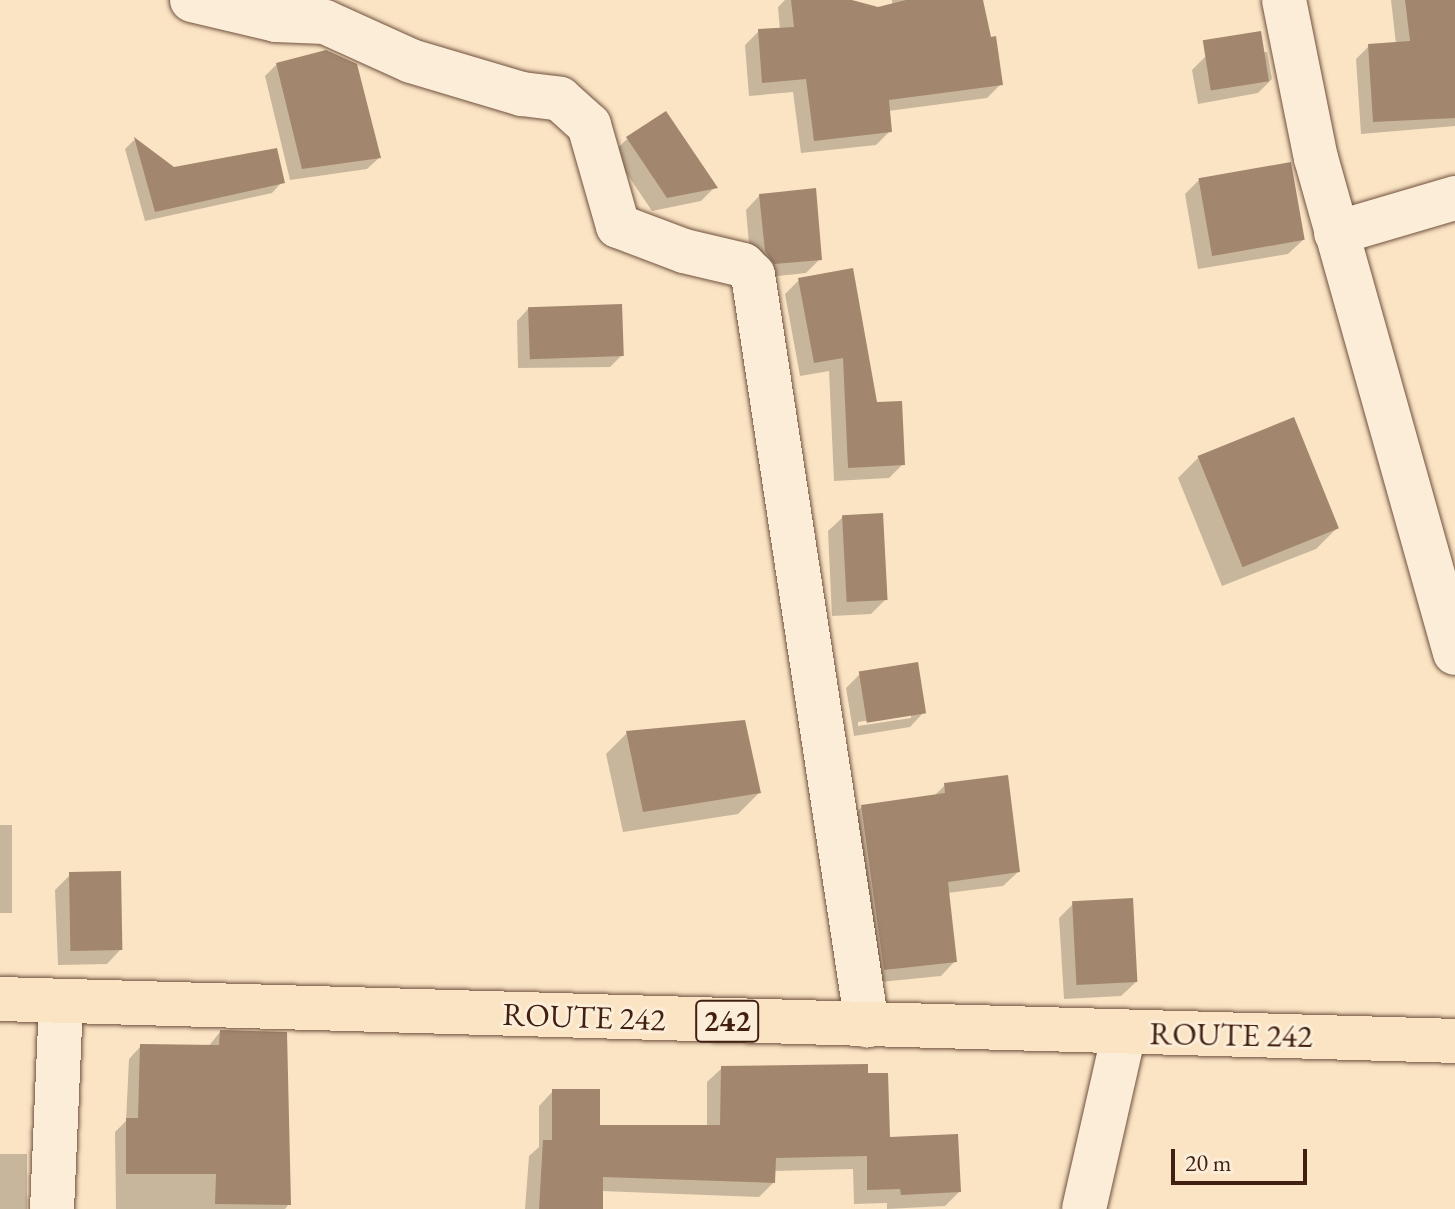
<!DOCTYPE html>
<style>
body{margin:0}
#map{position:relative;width:1455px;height:1209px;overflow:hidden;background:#fae4c4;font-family:"EB Garamond",serif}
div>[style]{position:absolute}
.shadow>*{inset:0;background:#0003;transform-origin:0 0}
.building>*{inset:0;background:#a2866e;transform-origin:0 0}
.roads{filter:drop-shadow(0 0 2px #70513e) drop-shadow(0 0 2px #70513e)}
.minor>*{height:44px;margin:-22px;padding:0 22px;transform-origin:22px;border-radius:22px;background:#fcedd9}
.major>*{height:44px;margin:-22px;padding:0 22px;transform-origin:22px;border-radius:22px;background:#fae4c4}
span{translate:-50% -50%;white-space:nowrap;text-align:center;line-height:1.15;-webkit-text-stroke:6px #fcedd9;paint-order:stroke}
.shield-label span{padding:2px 6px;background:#fcedd9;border:2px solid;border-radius:6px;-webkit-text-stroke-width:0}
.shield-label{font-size:30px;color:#422011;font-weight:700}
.street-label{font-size:32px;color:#422011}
.scale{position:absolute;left:1171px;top:1149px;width:136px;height:36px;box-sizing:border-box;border:4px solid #422011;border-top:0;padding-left:10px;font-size:24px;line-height:28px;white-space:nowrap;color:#422011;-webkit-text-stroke:6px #fcedd9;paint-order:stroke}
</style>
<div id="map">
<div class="shadow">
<i style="clip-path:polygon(785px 0,851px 0,894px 50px,892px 0,981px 0,1001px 84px,987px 98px,888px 111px,890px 131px,876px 145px,801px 153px,793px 92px,749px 96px,745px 45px,759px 31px,780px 30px,778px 7px)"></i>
<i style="clip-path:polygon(1391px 0,1455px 0,1455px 126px,1361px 134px,1356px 59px,1369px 46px,1396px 44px)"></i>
<i style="clip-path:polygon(1267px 52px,1272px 79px,1258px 93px,1198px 104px,1192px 70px,1206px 56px)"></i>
<i style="clip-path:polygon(277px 64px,379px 158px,367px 169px,290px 180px,265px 76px)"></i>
<i style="clip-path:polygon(627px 139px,715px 187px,701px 201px,652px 211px,613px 153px)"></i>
<i style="clip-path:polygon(134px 140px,173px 169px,282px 182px,272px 193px,145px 221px,125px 149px)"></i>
<i style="clip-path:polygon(1199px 180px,1303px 240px,1288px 254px,1198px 269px,1185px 194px)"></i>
<i style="clip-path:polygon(760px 195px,820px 259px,806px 273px,760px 278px,751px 266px,746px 210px)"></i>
<i style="clip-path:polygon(799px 280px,875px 404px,903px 464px,889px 478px,834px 481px,829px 371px,800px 376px,785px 294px)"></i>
<i style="clip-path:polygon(529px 308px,622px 355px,610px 367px,518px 368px,517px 321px)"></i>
<i style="clip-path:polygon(1199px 457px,1337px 528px,1316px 549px,1222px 586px,1178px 478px)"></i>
<i style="clip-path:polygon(843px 517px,886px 599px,871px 614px,832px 616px,828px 531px)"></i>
<i style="clip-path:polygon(evenodd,860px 674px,924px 712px,910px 727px,854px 736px,846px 688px,860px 674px,911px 714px,911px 718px,858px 726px,858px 722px,911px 714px)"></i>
<i style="clip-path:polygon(627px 733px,759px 793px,738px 814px,623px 832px,606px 754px)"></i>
<i style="clip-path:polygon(945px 785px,1018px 872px,1003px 886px,947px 893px,955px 961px,941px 976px,870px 983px,847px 821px,862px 807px,933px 797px)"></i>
<i style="left:0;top:825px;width:12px;height:88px"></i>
<i style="clip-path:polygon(70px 875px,121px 949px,107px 964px,58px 965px,55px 890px)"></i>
<i style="clip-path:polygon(1073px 904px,1136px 982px,1121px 996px,1064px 999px,1059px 918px)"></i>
<i style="clip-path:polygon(220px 1032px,289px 1204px,285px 1209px,116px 1209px,115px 1132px,126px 1121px,129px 1059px,141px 1046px,208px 1047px)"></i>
<i style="clip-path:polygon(722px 1068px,888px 1139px,959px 1192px,945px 1206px,887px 1209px,887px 1203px,854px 1204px,853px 1169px,773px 1171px,773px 1183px,759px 1197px,601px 1191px,601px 1209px,525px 1209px,529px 1156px,539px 1147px,539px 1106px,553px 1091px,598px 1127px,707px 1127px,707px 1082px)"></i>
<i style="left:0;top:1154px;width:27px;height:55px"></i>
</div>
<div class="building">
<i style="clip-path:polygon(791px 0,852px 0,878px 7px,906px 0,983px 0,991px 37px,996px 36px,1003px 85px,889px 100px,892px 132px,814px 141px,806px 79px,762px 83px,758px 29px,794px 27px)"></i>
<i style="clip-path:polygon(1405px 0,1455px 0,1455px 118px,1373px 122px,1368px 44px,1410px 41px)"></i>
<i style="left:1261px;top:31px;width:51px;height:59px;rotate:81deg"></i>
<i style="clip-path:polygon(326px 50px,357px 64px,381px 158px,302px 169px,276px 63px)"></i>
<i style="clip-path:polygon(666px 111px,718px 188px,667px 198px,626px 137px)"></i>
<i style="clip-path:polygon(134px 137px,174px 167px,277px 148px,285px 183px,155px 212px)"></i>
<i style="left:1291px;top:162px;width:79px;height:94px;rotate:80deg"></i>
<i style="clip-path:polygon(816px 188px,822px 260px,774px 264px,765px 251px,759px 194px)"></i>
<i style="clip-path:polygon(853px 268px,877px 402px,902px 401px,905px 465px,848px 468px,843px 358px,814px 363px,798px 278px)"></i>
<i style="left:622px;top:304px;width:52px;height:94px;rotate:88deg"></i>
<i style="left:1294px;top:417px;width:120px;height:104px;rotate:68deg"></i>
<i style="left:883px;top:513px;width:87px;height:41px;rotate:87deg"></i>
<i style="left:918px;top:662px;width:52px;height:60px;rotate:81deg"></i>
<i style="clip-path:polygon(745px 720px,761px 793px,643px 812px,626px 731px)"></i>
<i style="clip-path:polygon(1008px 775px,1020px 872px,948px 882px,957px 962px,884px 970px,861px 805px,945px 793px,944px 783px)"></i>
<i style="left:121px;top:871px;width:79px;height:52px;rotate:89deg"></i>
<i style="left:1133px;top:898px;width:84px;height:61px;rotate:87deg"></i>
<i style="clip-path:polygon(220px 1030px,287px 1032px,291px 1205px,215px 1204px,216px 1174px,126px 1174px,126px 1118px,138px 1118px,140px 1044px,219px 1045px)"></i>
<i style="clip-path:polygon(868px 1064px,868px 1073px,888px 1073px,890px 1137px,958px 1134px,961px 1192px,901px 1195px,900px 1189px,867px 1190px,867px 1156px,776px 1158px,775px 1183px,603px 1177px,603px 1209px,539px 1209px,543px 1140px,552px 1140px,552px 1089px,600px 1089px,600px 1125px,720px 1125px,721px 1066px)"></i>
</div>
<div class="roads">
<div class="minor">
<i style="left:192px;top:0;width:86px;rotate:13.4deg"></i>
<i style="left:276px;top:20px;width:49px;rotate:2.3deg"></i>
<i style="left:325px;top:22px;width:94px;rotate:24.4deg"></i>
<i style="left:411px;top:61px;width:116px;rotate:16.6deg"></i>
<i style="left:522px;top:94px;width:38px;rotate:7deg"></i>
<i style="left:560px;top:99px;width:39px;rotate:42deg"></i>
<i style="left:589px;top:125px;width:105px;rotate:74deg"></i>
<i style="left:618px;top:226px;width:71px;rotate:20.7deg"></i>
<i style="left:684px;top:251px;width:61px;rotate:13.3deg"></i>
<i style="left:743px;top:265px;width:14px;rotate:45deg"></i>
<i style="left:753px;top:275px;width:759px;rotate:81.36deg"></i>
<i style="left:1284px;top:0;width:161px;rotate:78.6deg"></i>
<i style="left:1316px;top:158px;width:514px;rotate:74.31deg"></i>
<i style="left:1336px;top:233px;width:124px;rotate:-16.4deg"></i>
<i style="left:52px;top:1209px;width:208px;rotate:-87.5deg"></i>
<i style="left:1084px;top:1209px;width:180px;rotate:-77.2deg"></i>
</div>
<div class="major">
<i style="left:0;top:999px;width:1456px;rotate:1.65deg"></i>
</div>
</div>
<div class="shield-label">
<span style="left:727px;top:1021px">242</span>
</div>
<div class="street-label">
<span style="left:584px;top:1017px;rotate:2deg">ROUTE 242</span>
<span style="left:1231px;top:1035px;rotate:1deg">ROUTE 242</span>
</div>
<div class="scale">20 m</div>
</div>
